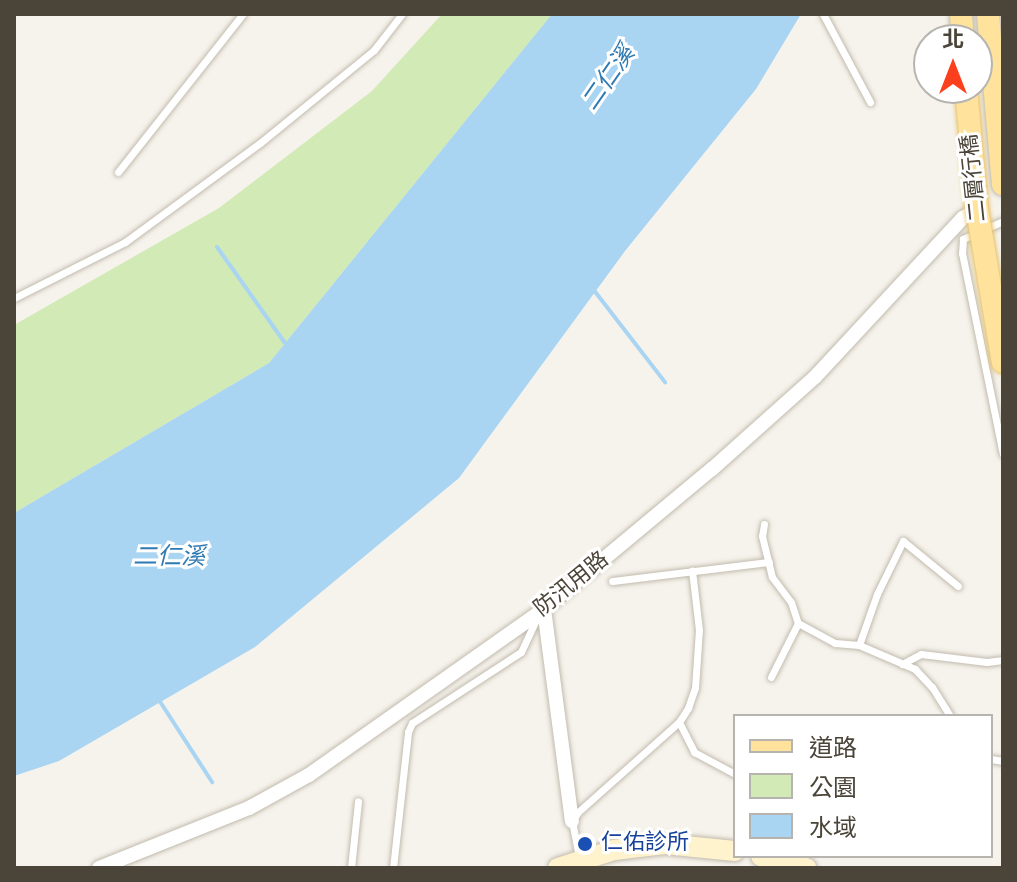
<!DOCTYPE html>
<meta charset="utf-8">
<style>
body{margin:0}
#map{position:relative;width:1017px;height:882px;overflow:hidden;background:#f6f3ec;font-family:Overpass,"Noto Sans TC",sans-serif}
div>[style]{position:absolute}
.green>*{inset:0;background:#d2eab5}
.water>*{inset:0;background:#a9d4f2}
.stream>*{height:4px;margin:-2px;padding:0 2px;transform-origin:2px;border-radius:2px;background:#a9d4f2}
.roads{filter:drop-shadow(0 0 2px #c2bbae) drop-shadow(0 0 2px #c2bbae)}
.lane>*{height:7px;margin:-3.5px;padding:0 3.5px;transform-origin:3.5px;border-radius:3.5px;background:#fff}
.street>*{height:14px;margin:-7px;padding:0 7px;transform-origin:7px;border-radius:7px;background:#fff}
.secondary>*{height:20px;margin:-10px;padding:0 10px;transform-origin:10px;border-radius:10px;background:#fff3cd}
.primary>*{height:22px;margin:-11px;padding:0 11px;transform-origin:11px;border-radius:11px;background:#ffe39c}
.bridges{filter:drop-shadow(0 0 2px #e6c16a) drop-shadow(0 0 2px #e6c16a)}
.primary-bridge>*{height:22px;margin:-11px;padding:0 11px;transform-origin:11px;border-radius:11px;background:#ffe39c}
.dots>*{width:22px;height:22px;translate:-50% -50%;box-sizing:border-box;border:4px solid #fff;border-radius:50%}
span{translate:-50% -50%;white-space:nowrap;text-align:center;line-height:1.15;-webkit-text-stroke:6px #fff;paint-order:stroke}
.street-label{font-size:22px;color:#4b4439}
.transit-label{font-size:22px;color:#164399}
.left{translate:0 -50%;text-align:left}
.water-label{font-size:24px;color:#2e7ab2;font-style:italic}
.frame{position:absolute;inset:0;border:16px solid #4b4439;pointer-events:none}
.legend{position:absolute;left:733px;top:714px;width:260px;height:144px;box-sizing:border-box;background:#fff;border:2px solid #b7b4b0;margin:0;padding:10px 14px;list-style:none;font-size:24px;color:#4b4439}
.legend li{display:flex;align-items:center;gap:16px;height:40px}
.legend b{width:40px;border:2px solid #b7b4b0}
.north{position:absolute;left:913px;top:24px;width:80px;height:80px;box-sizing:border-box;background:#fff;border:2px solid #b7b4b0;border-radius:50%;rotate:0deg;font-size:22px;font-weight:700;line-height:32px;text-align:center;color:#4b4439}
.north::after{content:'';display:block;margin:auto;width:28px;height:36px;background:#fc3f1d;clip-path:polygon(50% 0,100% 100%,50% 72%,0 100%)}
</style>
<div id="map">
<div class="green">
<i style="clip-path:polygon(442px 14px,552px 14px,269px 363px,14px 513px,14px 325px,219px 208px,372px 91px)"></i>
</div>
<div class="water">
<i style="clip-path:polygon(552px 14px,801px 14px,756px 89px,625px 251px,459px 478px,255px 647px,59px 761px,14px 776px,14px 513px,269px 363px)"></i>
</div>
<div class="stream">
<i style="left:217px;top:247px;width:121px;rotate:54.7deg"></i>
<i style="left:593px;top:289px;width:118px;rotate:52.3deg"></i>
<i style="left:159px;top:700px;width:98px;rotate:57.1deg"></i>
</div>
<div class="roads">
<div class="lane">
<i style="left:823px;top:14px;width:100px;rotate:61.9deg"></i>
<i style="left:118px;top:172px;width:201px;rotate:-51.7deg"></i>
<i style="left:1003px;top:221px;width:44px;rotate:155.8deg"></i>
<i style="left:963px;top:239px;width:14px;rotate:94deg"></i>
<i style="left:962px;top:253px;width:205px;rotate:78.5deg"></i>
<i style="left:14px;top:298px;width:124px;rotate:-26.8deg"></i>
<i style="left:125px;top:242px;width:167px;rotate:-36.3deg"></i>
<i style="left:260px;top:143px;width:147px;rotate:-39.2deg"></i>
<i style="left:374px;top:50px;width:46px;rotate:-52.1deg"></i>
<i style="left:764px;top:524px;width:12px;rotate:99deg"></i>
<i style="left:762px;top:536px;width:42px;rotate:76.3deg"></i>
<i style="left:772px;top:577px;width:31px;rotate:53deg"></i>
<i style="left:791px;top:602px;width:22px;rotate:72deg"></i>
<i style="left:798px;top:623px;width:42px;rotate:28.4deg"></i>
<i style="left:835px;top:643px;width:24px;rotate:5deg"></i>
<i style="left:859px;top:645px;width:61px;rotate:23.2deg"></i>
<i style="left:915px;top:669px;width:25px;rotate:47deg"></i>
<i style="left:932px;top:687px;width:34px;rotate:58deg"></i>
<i style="left:612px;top:581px;width:158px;rotate:-6.9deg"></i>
<i style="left:859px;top:645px;width:54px;rotate:-70.6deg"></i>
<i style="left:877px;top:594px;width:59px;rotate:-63.9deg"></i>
<i style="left:903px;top:541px;width:71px;rotate:39.3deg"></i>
<i style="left:902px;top:664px;width:21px;rotate:-28deg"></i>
<i style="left:921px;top:654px;width:66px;rotate:6.9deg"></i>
<i style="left:987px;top:662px;width:16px;rotate:-7deg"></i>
<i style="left:771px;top:677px;width:60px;rotate:-63.4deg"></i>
<i style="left:679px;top:722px;width:34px;rotate:63deg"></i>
<i style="left:694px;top:752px;width:47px;rotate:28.2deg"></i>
<i style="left:991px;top:759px;width:12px;rotate:9deg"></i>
<i style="left:579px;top:857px;width:37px;rotate:-101deg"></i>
<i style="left:572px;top:821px;width:11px;rotate:-56deg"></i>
<i style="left:578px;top:812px;width:135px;rotate:-41.7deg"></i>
<i style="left:679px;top:722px;width:17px;rotate:-57deg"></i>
<i style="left:688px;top:708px;width:21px;rotate:-71deg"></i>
<i style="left:695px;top:688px;width:58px;rotate:-86.1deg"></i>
<i style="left:699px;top:630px;width:60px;rotate:-96.7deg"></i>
<i style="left:351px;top:868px;width:67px;rotate:-84deg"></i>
<i style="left:393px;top:868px;width:137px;rotate:-83.7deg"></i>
<i style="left:408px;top:732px;width:10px;rotate:-66deg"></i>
<i style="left:412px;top:723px;width:130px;rotate:-33.1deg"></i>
<i style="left:521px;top:652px;width:38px;rotate:-65deg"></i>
</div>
<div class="street">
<i style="left:544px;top:609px;width:214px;rotate:82.5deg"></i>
<i style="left:99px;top:868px;width:162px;rotate:-21.8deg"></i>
<i style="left:249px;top:808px;width:68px;rotate:-28.8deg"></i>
<i style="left:309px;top:775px;width:281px;rotate:-35.2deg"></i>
<i style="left:539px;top:613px;width:225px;rotate:-39.8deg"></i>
<i style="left:712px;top:469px;width:138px;rotate:-41.8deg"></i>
<i style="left:815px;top:377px;width:217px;rotate:-47.1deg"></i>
<i style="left:963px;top:218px;width:17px;rotate:-33deg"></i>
</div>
<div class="secondary">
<i style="left:761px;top:856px;width:47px;rotate:14.9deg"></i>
<i style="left:558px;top:868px;width:59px;rotate:-17.8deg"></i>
<i style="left:614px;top:850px;width:51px;rotate:-6.7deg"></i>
<i style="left:665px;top:844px;width:70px;rotate:5.7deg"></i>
</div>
<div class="primary">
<i style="left:961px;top:14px;width:26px;rotate:86deg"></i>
<i style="left:988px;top:14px;width:171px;rotate:85deg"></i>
</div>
</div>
<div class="bridges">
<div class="primary-bridge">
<i style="left:966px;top:88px;width:121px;rotate:84.8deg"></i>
<i style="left:977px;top:209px;width:155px;rotate:80.4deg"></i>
</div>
</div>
<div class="dots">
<i style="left:585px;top:844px;background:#1a4fb4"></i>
</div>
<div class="street-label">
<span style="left:975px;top:178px;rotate:-96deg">二層行橋</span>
<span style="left:572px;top:585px;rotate:-39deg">防汛用路</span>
</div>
<div class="transit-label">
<span class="left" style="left:601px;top:844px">仁佑診所</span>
</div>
<div class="water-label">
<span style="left:610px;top:79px;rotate:-55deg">二仁溪</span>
<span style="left:169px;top:559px">二仁溪</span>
</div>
<div class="frame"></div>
<ul class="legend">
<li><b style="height:10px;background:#ffe39c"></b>道路</li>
<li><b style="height:22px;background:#d2eab5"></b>公園</li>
<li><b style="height:22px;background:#a9d4f2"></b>水域</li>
</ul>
<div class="north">北</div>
</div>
